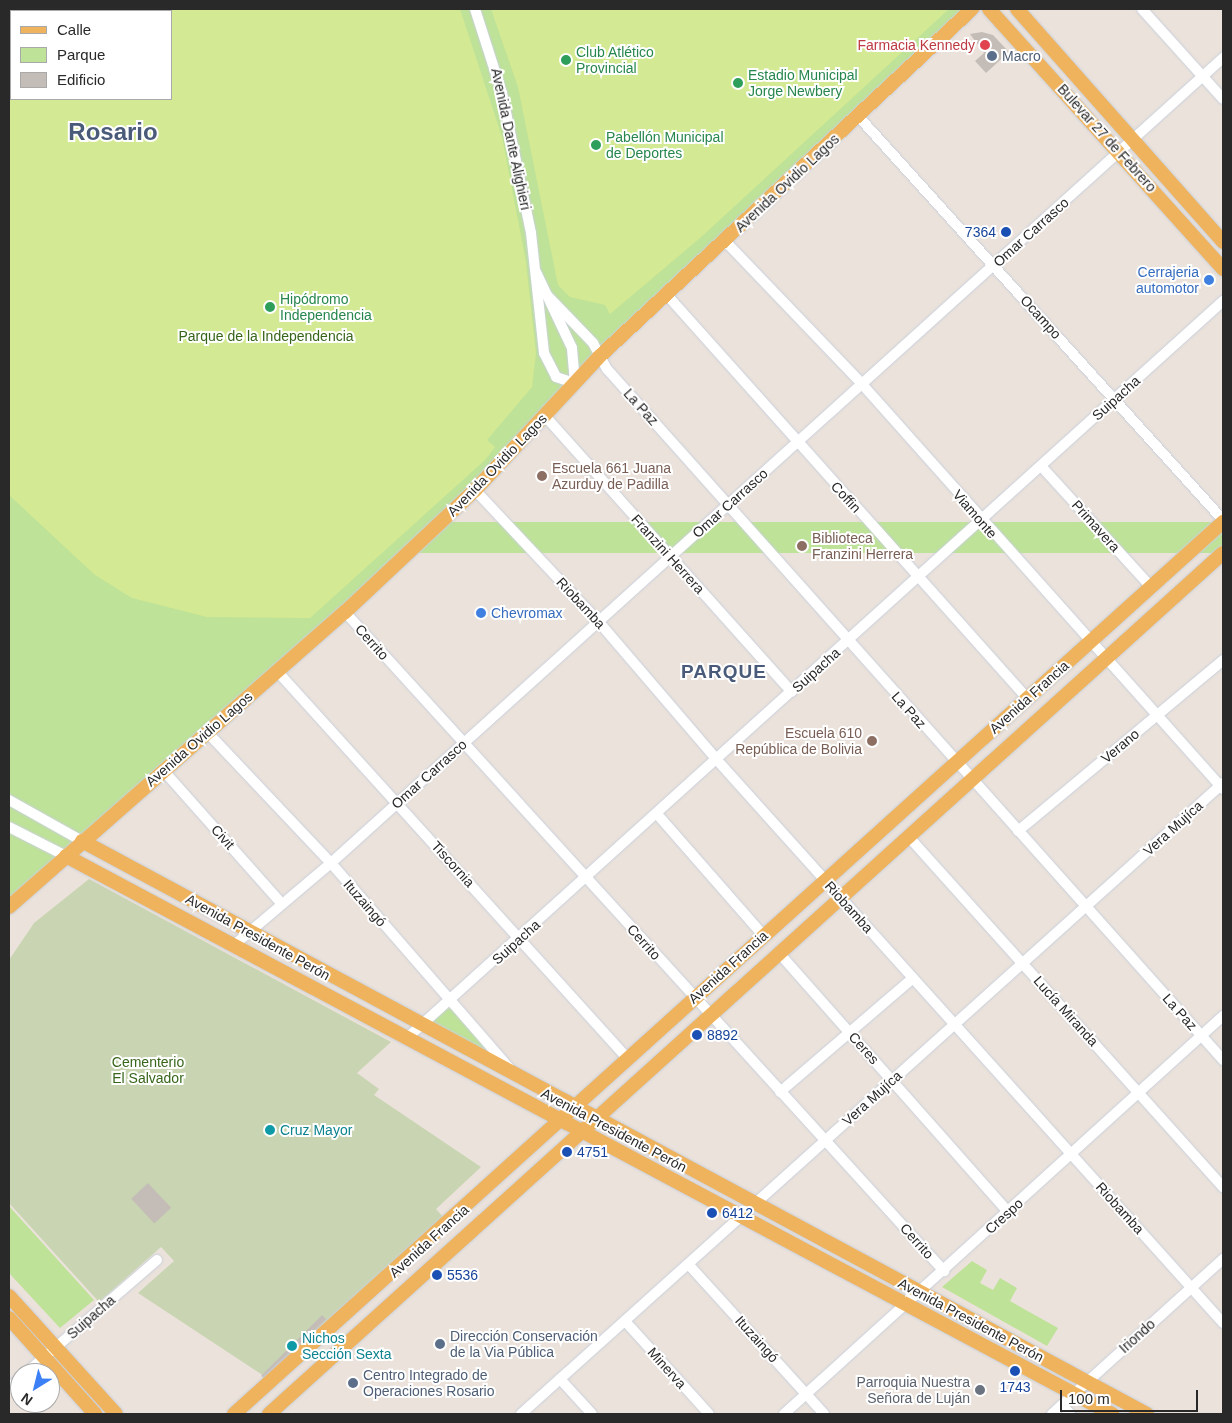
<!DOCTYPE html>
<meta charset="utf-8">
<style>
body{margin:0}
#map{position:relative;width:1232px;height:1423px;overflow:hidden;background:#ebe2db;font-family:Helvetica,sans-serif}
div>[style]{position:absolute}
.green>*{inset:0;background:#bee298;transform-origin:0 0}
.cemetery>*{inset:0;background:#c9d5b2}
.pitch>*{inset:0;background:#d4e993}
.building>*{inset:0;background:#c4bdb7;transform-origin:0 0}
.roads{filter:drop-shadow(0 0 1px #c9d0db) drop-shadow(0 0 1px #c9d0db)}
.minor>*{height:10px;margin:-5px;padding:0 5px;transform-origin:5px;border-radius:5px;background:#fff}
.major>*{height:14px;margin:-7px;padding:0 7px;transform-origin:7px;border-radius:7px;background:#efb35d}
.dots>*{width:14px;height:14px;translate:-50% -50%;box-sizing:border-box;border:2px solid #fff;border-radius:50%}
span{translate:-50% -50%;white-space:nowrap;text-align:center;line-height:1.15;-webkit-text-stroke:4px #fff;paint-order:stroke}
.health-label{font-size:14px;color:#be3a42}
.right{translate:-100% -50%;text-align:right}
.leisure-label{font-size:14px;color:#27864d}
.left{translate:0 -50%;text-align:left}
.service-label{font-size:14px;color:#4e5e75}
.street-label{font-size:14px;color:#292929}
.transit-label{font-size:14px;color:#164399}
.shop-label{font-size:14px;color:#366cbe}
.park-label{font-size:14px;color:#37651a}
.education-label{font-size:14px;color:#785e54}
.culture-label{font-size:14px;color:#0d838f}
.worship-label{font-size:14px;color:#5b616d}
.district-label{font-size:19px;color:#4a5b79;font-weight:700;letter-spacing:1px}
.town-label{font-size:24px;color:#4a5b79;font-weight:700}
.frame{position:absolute;inset:0;border:10px solid #292929;pointer-events:none}
.legend{position:absolute;left:10px;top:10px;width:162px;height:90px;box-sizing:border-box;background:#fff;border:1px solid #a9a9a9;margin:0;padding:6px 9px;list-style:none;font-size:15px;color:#292929}
.legend li{display:flex;align-items:center;gap:10px;height:25px}
.legend b{width:25px;border:1px solid #a9a9a9}
.north{position:absolute;left:10px;top:1363px;width:50px;height:50px;box-sizing:border-box;background:#fff;border:1px solid #a9a9a9;border-radius:50%;rotate:216deg;font-size:14px;font-weight:700;line-height:20px;text-align:center;color:#292929}
.north::after{content:'';display:block;margin:auto;width:18px;height:22px;background:#3c80f8;clip-path:polygon(50% 0,100% 100%,50% 72%,0 100%)}
.scale{position:absolute;left:1060px;top:1390px;width:138px;height:22px;box-sizing:border-box;border:2px solid #292929;border-top:0;padding-left:6px;font-size:15px;line-height:18px;white-space:nowrap;color:#292929;-webkit-text-stroke:4px #fff;paint-order:stroke}
</style>
<div id="map">
<div class="green">
<i style="clip-path:polygon(evenodd,9px 9px,972px 9px,725px 241px,475px 490px,9px 907px,9px 9px,11px 11px,171px 11px,171px 99px,11px 99px,11px 11px)"></i>
<i style="left:1223px;top:522px;width:31px;height:1332px;rotate:90deg"></i>
<i style="clip-path:polygon(448px 1008px,453px 1010px,491px 1054px,431px 1023px)"></i>
<i style="clip-path:polygon(9px 1206px,94px 1300px,60px 1328px,9px 1273px)"></i>
<i style="clip-path:polygon(972px 1261px,987px 1270px,980px 1283px,993px 1290px,1000px 1278px,1017px 1288px,1010px 1301px,1058px 1328px,1047px 1346px,942px 1287px)"></i>
</div>
<div class="cemetery">
<i style="clip-path:polygon(89px 879px,391px 1042px,357px 1073px,379px 1089px,374px 1095px,481px 1167px,436px 1209px,444px 1218px,264px 1376px,138px 1293px,174px 1261px,161px 1247px,99px 1302px,9px 1203px,9px 960px,34px 923px)"></i>
</div>
<div class="pitch">
<i style="clip-path:polygon(evenodd,9px 9px,460px 9px,502px 137px,526px 262px,536px 353px,532px 387px,487px 440px,495px 447px,485px 460px,310px 618px,207px 617px,132px 598px,95px 575px,9px 495px,9px 9px,11px 11px,171px 11px,171px 99px,11px 99px,11px 11px)"></i>
<i style="clip-path:polygon(491px 9px,949px 9px,700px 238px,610px 314px,605px 305px,570px 297px,558px 285px,518px 87px)"></i>
</div>
<div class="building">
<i style="clip-path:polygon(982px 32px,993px 35px,1009px 52px,986px 73px,975px 61px,984px 53px,970px 34px)"></i>
<i style="left:148px;top:1183px;width:34px;height:23px;rotate:47deg"></i>
<i style="left:322px;top:1315px;width:6px;height:86px;rotate:45deg"></i>
</div>
<div class="roads">
<div class="minor">
<i style="left:475px;top:9px;width:88px;rotate:72.2deg"></i>
<i style="left:502px;top:93px;width:143px;rotate:78.3deg"></i>
<i style="left:531px;top:233px;width:121px;rotate:83.8deg"></i>
<i style="left:544px;top:353px;width:27px;rotate:63deg"></i>
<i style="left:556px;top:377px;width:20px;rotate:18deg"></i>
<i style="left:575px;top:383px;width:35px;rotate:-95deg"></i>
<i style="left:572px;top:348px;width:84px;rotate:-115.3deg"></i>
<i style="left:1142px;top:9px;width:121px;rotate:48deg"></i>
<i style="left:858px;top:116px;width:544px;rotate:47.9deg"></i>
<i style="left:725px;top:241px;width:197px;rotate:46.2deg"></i>
<i style="left:861px;top:383px;width:544px;rotate:48.28deg"></i>
<i style="left:542px;top:290px;width:74px;rotate:46.1deg"></i>
<i style="left:593px;top:343px;width:30px;rotate:62deg"></i>
<i style="left:607px;top:369px;width:926px;rotate:48.28deg"></i>
<i style="left:667px;top:295px;width:540px;rotate:48.23deg"></i>
<i style="left:545px;top:416px;width:370px;rotate:48.2deg"></i>
<i style="left:1041px;top:466px;width:164px;rotate:47.7deg"></i>
<i style="left:475px;top:490px;width:180px;rotate:46.8deg"></i>
<i style="left:598px;top:621px;width:183px;rotate:49.4deg"></i>
<i style="left:717px;top:760px;width:757px;rotate:48.05deg"></i>
<i style="left:345px;top:612px;width:891px;rotate:47.73deg"></i>
<i style="left:277px;top:671px;width:522px;rotate:47.87deg"></i>
<i style="left:207px;top:732px;width:180px;rotate:46.6deg"></i>
<i style="left:331px;top:863px;width:271px;rotate:49deg"></i>
<i style="left:163px;top:770px;width:179px;rotate:48.4deg"></i>
<i style="left:9px;top:800px;width:84px;rotate:29.3deg"></i>
<i style="left:657px;top:814px;width:161px;rotate:48.8deg"></i>
<i style="left:9px;top:827px;width:64px;rotate:27deg"></i>
<i style="left:1018px;top:831px;width:267px;rotate:-39.8deg"></i>
<i style="left:908px;top:836px;width:472px;rotate:48.1deg"></i>
<i style="left:234px;top:945px;width:127px;rotate:-40.2deg"></i>
<i style="left:331px;top:863px;width:1202px;rotate:-42.07deg"></i>
<i style="left:779px;top:953px;width:346px;rotate:48.5deg"></i>
<i style="left:407px;top:1038px;width:1100px;rotate:-42.09deg"></i>
<i style="left:780px;top:1092px;width:175px;rotate:-40.6deg"></i>
<i style="left:689px;top:1265px;width:201px;rotate:47.8deg"></i>
<i style="left:625px;top:1321px;width:125px;rotate:47.9deg"></i>
<i style="left:26px;top:1373px;width:173px;rotate:-40.8deg"></i>
<i style="left:560px;top:1379px;width:47px;rotate:47.6deg"></i>
<i style="left:9px;top:1388px;width:15px;rotate:-42deg"></i>
<i style="left:1062px;top:1405px;width:12px;rotate:48deg"></i>
<i style="left:521px;top:1414px;width:944px;rotate:-41.95deg"></i>
<i style="left:784px;top:1414px;width:593px;rotate:-42.2deg"></i>
<i style="left:1052px;top:1414px;width:231px;rotate:-42.2deg"></i>
</div>
<div class="major">
<i style="left:989px;top:9px;width:350px;rotate:48deg"></i>
<i style="left:1017px;top:9px;width:311px;rotate:48.5deg"></i>
<i style="left:82px;top:841px;width:1209px;rotate:28.28deg"></i>
<i style="left:66px;top:856px;width:1186px;rotate:28.08deg"></i>
<i style="left:9px;top:907px;width:447px;rotate:-41.3deg"></i>
<i style="left:345px;top:612px;width:178px;rotate:-43.2deg"></i>
<i style="left:475px;top:490px;width:183px;rotate:-47deg"></i>
<i style="left:600px;top:356px;width:509px;rotate:-43.01deg"></i>
<i style="left:9px;top:1296px;width:159px;rotate:47.8deg"></i>
<i style="left:9px;top:1318px;width:129px;rotate:48.1deg"></i>
<i style="left:234px;top:1414px;width:1332px;rotate:-42.05deg"></i>
<i style="left:269px;top:1414px;width:1285px;rotate:-42.07deg"></i>
</div>
</div>
<div class="dots">
<i style="left:985px;top:45px;background:#e0444e"></i>
<i style="left:992px;top:56px;background:#5c6f8a"></i>
<i style="left:566px;top:60px;background:#2e9e5b"></i>
<i style="left:738px;top:83px;background:#2e9e5b"></i>
<i style="left:596px;top:145px;background:#2e9e5b"></i>
<i style="left:1006px;top:232px;background:#1a4fb4"></i>
<i style="left:1209px;top:280px;background:#3f7fe0"></i>
<i style="left:270px;top:307px;background:#2e9e5b"></i>
<i style="left:542px;top:476px;background:#8d6e63"></i>
<i style="left:802px;top:546px;background:#8d6e63"></i>
<i style="left:481px;top:613px;background:#3f7fe0"></i>
<i style="left:872px;top:741px;background:#8d6e63"></i>
<i style="left:697px;top:1035px;background:#1a4fb4"></i>
<i style="left:270px;top:1130px;background:#0f9aa8"></i>
<i style="left:567px;top:1152px;background:#1a4fb4"></i>
<i style="left:712px;top:1213px;background:#1a4fb4"></i>
<i style="left:437px;top:1275px;background:#1a4fb4"></i>
<i style="left:440px;top:1344px;background:#5c6f8a"></i>
<i style="left:292px;top:1346px;background:#0f9aa8"></i>
<i style="left:1015px;top:1371px;background:#1a4fb4"></i>
<i style="left:353px;top:1383px;background:#5c6f8a"></i>
<i style="left:980px;top:1390px;background:#6b7280"></i>
</div>
<div class="health-label">
<span class="right" style="left:975px;top:45px">Farmacia Kennedy</span>
</div>
<div class="leisure-label">
<span class="left" style="left:576px;top:60px">Club Atlético<br>Provincial</span>
<span class="left" style="left:748px;top:83px">Estadio Municipal<br>Jorge Newbery</span>
<span class="left" style="left:606px;top:145px">Pabellón Municipal<br>de Deportes</span>
<span class="left" style="left:280px;top:307px">Hipódromo<br>Independencia</span>
</div>
<div class="service-label">
<span class="left" style="left:1002px;top:56px">Macro</span>
<span class="left" style="left:450px;top:1344px">Dirección Conservación<br>de la Via Pública</span>
<span class="left" style="left:363px;top:1383px">Centro Integrado de<br>Operaciones Rosario</span>
</div>
<div class="street-label">
<span style="left:1107px;top:138px;rotate:48deg">Bulevar 27 de Febrero</span>
<span style="left:511px;top:139px;rotate:78deg">Avenida Dante Alighieri</span>
<span style="left:787px;top:183px;rotate:-43deg">Avenida Ovidio Lagos</span>
<span style="left:1031px;top:232px;rotate:-42deg">Omar Carrasco</span>
<span style="left:1041px;top:317px;rotate:48deg">Ocampo</span>
<span style="left:1116px;top:398px;rotate:-42deg">Suipacha</span>
<span style="left:641px;top:407px;rotate:48deg">La Paz</span>
<span style="left:497px;top:465px;rotate:-46deg">Avenida Ovidio Lagos</span>
<span style="left:846px;top:497px;rotate:47deg">Coffin</span>
<span style="left:730px;top:503px;rotate:-42deg">Omar Carrasco</span>
<span style="left:975px;top:514px;rotate:49deg">Viamonte</span>
<span style="left:1096px;top:526px;rotate:48deg">Primavera</span>
<span style="left:668px;top:554px;rotate:48deg">Franzini Herrera</span>
<span style="left:581px;top:603px;rotate:47deg">Riobamba</span>
<span style="left:372px;top:642px;rotate:48deg">Cerrito</span>
<span style="left:816px;top:670px;rotate:-42deg">Suipacha</span>
<span style="left:1029px;top:697px;rotate:-42deg">Avenida Francia</span>
<span style="left:909px;top:710px;rotate:48deg">La Paz</span>
<span style="left:199px;top:739px;rotate:-41deg">Avenida Ovidio Lagos</span>
<span style="left:1120px;top:746px;rotate:-40deg">Verano</span>
<span style="left:429px;top:774px;rotate:-42deg">Omar Carrasco</span>
<span style="left:1173px;top:828px;rotate:-42deg">Vera Mujíca</span>
<span style="left:223px;top:837px;rotate:48deg">Civit</span>
<span style="left:453px;top:864px;rotate:48deg">Tiscornia</span>
<span style="left:365px;top:903px;rotate:49deg">Ituzaingó</span>
<span style="left:849px;top:907px;rotate:48deg">Riobamba</span>
<span style="left:258px;top:937px;rotate:29deg">Avenida Presidente Perón</span>
<span style="left:516px;top:942px;rotate:-42deg">Suipacha</span>
<span style="left:644px;top:942px;rotate:48deg">Cerrito</span>
<span style="left:728px;top:967px;rotate:-42deg">Avenida Francia</span>
<span style="left:1066px;top:1011px;rotate:48deg">Lucía Miranda</span>
<span style="left:1180px;top:1012px;rotate:48deg">La Paz</span>
<span style="left:864px;top:1048px;rotate:48deg">Ceres</span>
<span style="left:872px;top:1098px;rotate:-42deg">Vera Mujíca</span>
<span style="left:614px;top:1130px;rotate:28deg">Avenida Presidente Perón</span>
<span style="left:1120px;top:1208px;rotate:48deg">Riobamba</span>
<span style="left:1004px;top:1216px;rotate:-42deg">Crespo</span>
<span style="left:429px;top:1241px;rotate:-42deg">Avenida Francia</span>
<span style="left:917px;top:1241px;rotate:48deg">Cerrito</span>
<span style="left:91px;top:1317px;rotate:-41deg">Suipacha</span>
<span style="left:971px;top:1320px;rotate:28deg">Avenida Presidente Perón</span>
<span style="left:1137px;top:1336px;rotate:-42deg">Iriondo</span>
<span style="left:757px;top:1339px;rotate:48deg">Ituzaingó</span>
<span style="left:667px;top:1368px;rotate:48deg">Minerva</span>
</div>
<div class="transit-label">
<span class="right" style="left:996px;top:232px">7364</span>
<span class="left" style="left:707px;top:1035px">8892</span>
<span class="left" style="left:577px;top:1152px">4751</span>
<span class="left" style="left:722px;top:1213px">6412</span>
<span class="left" style="left:447px;top:1275px">5536</span>
<span style="left:1015px;top:1387px">1743</span>
</div>
<div class="shop-label">
<span class="right" style="left:1199px;top:280px">Cerrajeria<br>automotor</span>
<span class="left" style="left:491px;top:613px">Chevromax</span>
</div>
<div class="park-label">
<span style="left:266px;top:336px">Parque de la Independencia</span>
<span style="left:148px;top:1070px">Cementerio<br>El Salvador</span>
</div>
<div class="education-label">
<span class="left" style="left:552px;top:476px">Escuela 661 Juana<br>Azurduy de Padilla</span>
<span class="left" style="left:812px;top:546px">Biblioteca<br>Franzini Herrera</span>
<span class="right" style="left:862px;top:741px">Escuela 610<br>República de Bolivia</span>
</div>
<div class="culture-label">
<span class="left" style="left:280px;top:1130px">Cruz Mayor</span>
<span class="left" style="left:302px;top:1346px">Nichos<br>Sección Sexta</span>
</div>
<div class="worship-label">
<span class="right" style="left:970px;top:1390px">Parroquia Nuestra<br>Señora de Luján</span>
</div>
<div class="district-label">
<span style="left:724px;top:672px">PARQUE</span>
</div>
<div class="town-label">
<span style="left:113px;top:132px">Rosario</span>
</div>
<div class="frame"></div>
<ul class="legend">
<li><b style="height:6px;background:#efb35d"></b>Calle</li>
<li><b style="height:14px;background:#bee298"></b>Parque</li>
<li><b style="height:14px;background:#c4bdb7"></b>Edificio</li>
</ul>
<div class="north">N</div>
<div class="scale">100 m</div>
</div>
